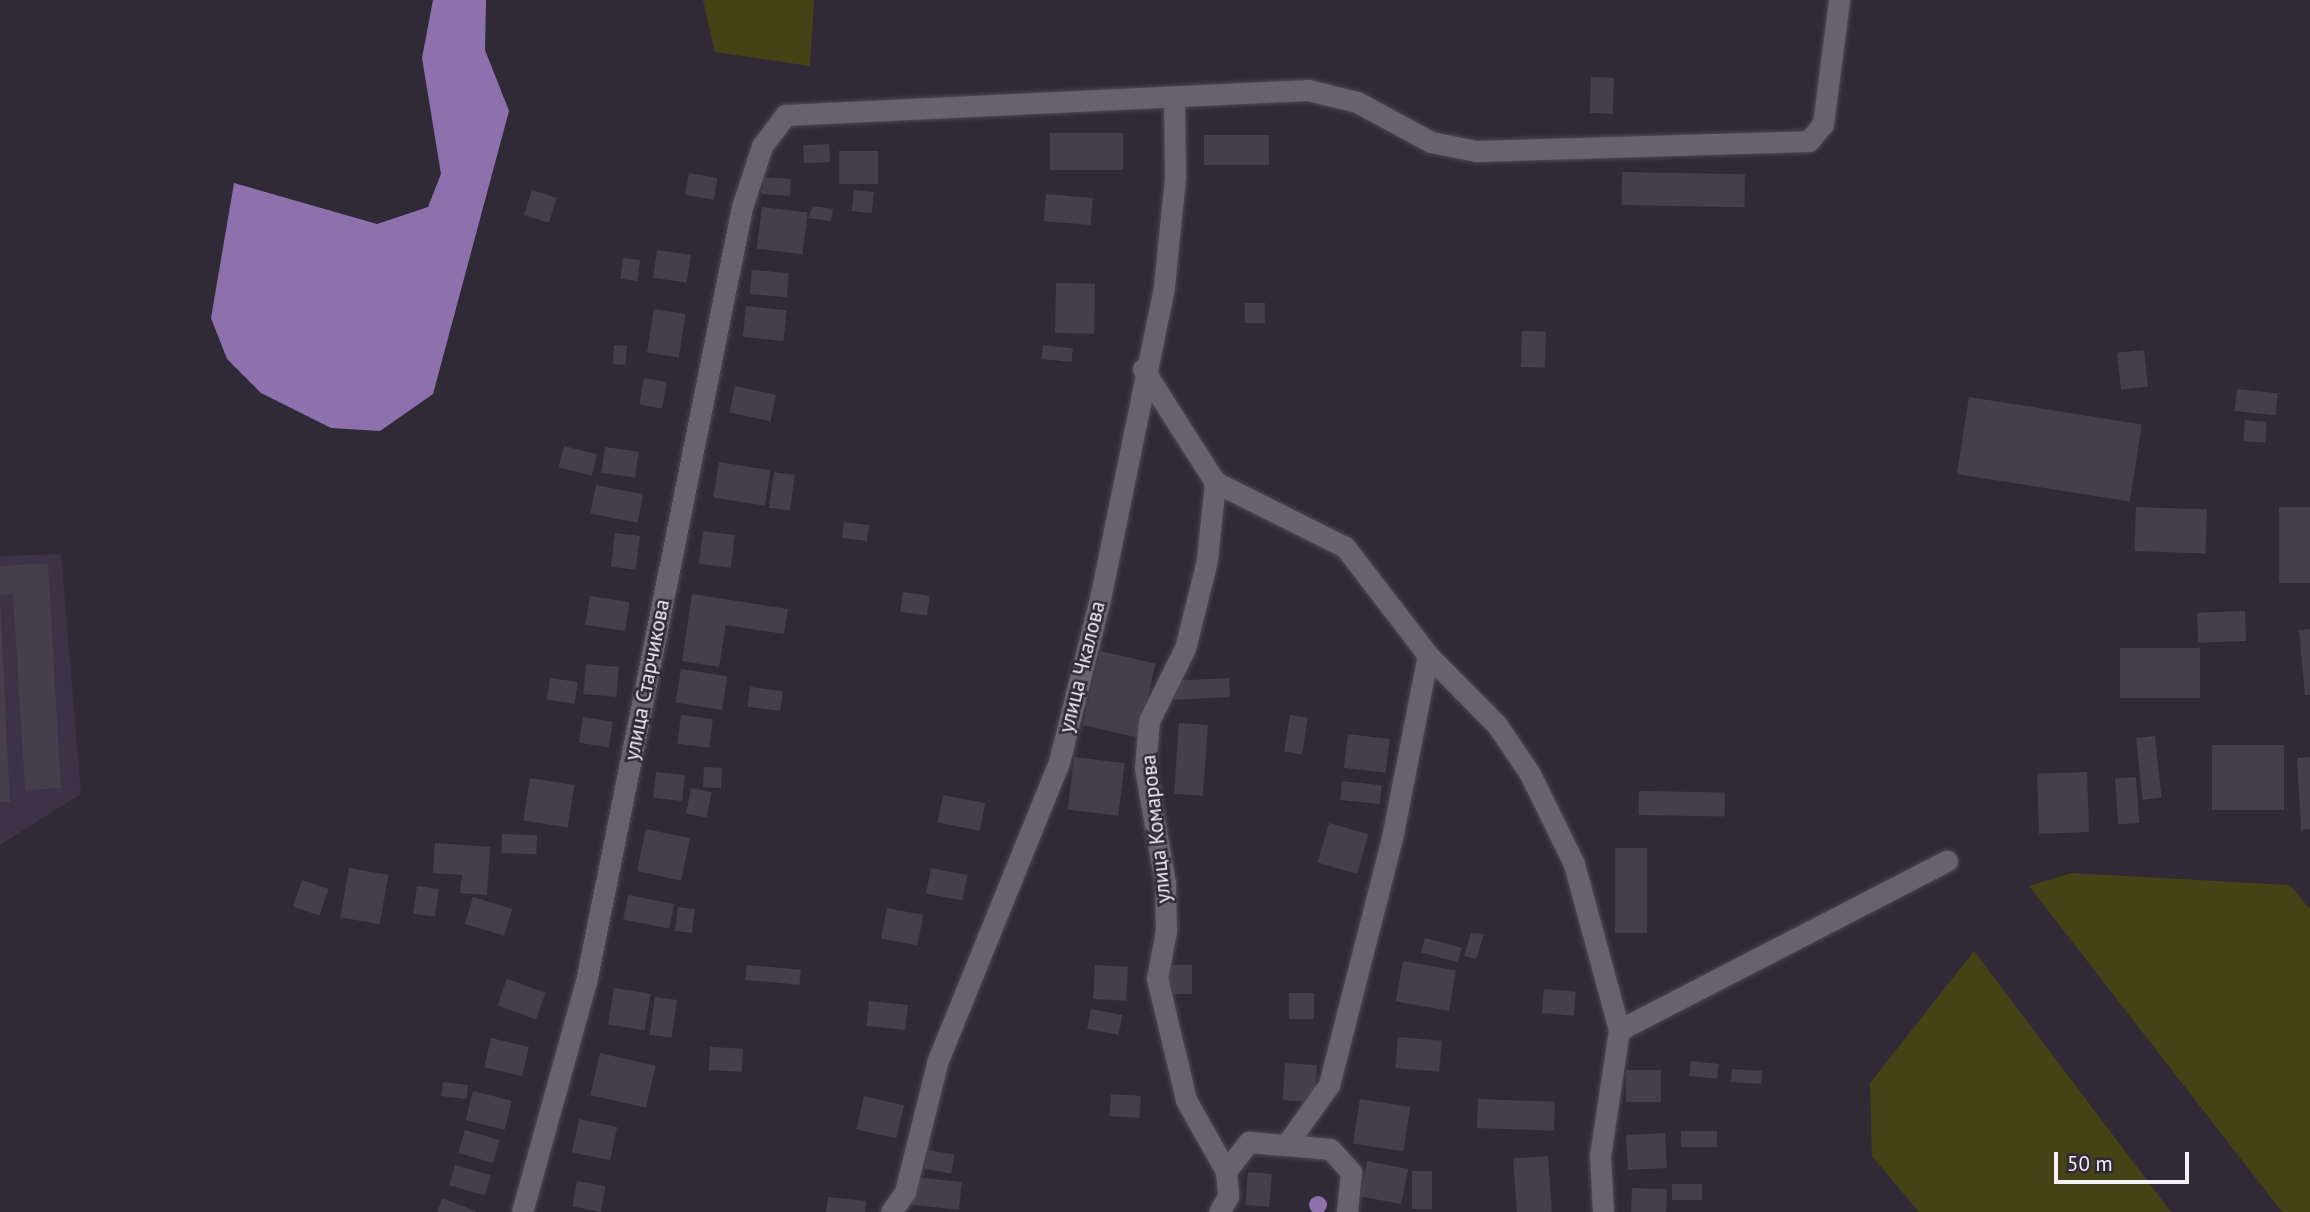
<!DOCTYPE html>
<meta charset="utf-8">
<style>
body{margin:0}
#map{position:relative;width:2310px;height:1212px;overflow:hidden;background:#302a37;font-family:"PT Sans",sans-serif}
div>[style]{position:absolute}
.built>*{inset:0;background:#3c3346}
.green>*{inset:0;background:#434316}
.water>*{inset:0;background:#8d71ac}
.round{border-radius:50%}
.building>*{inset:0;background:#453f4c;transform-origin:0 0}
.roads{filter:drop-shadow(0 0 2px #4d4852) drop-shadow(0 0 2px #4d4852)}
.minor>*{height:21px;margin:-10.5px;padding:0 10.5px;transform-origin:10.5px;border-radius:10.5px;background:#686270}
span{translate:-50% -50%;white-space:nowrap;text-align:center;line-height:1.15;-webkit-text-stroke:5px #302a37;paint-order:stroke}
.street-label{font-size:21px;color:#f3f0f8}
.scale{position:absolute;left:2054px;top:1152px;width:135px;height:32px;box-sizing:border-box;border:4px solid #f3f0f8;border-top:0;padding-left:9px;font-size:21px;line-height:24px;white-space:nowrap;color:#f3f0f8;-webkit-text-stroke:5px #302a37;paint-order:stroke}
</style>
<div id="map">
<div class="built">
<i style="clip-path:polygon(61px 554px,81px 794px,0 845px,0 556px)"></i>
</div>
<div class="green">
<i style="clip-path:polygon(703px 0,814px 0,810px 66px,715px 52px)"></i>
<i style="clip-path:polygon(2072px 873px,2290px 885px,2310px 909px,2310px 1212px,2282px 1212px,2029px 886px)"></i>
<i style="clip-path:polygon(1974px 951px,2171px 1212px,1919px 1212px,1872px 1156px,1870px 1083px)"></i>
</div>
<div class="water">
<i style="clip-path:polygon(433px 0,486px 0,485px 50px,509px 111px,433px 394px,380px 431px,331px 428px,261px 393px,227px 359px,211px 318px,234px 183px,377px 224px,428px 207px,441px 174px,422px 58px)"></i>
<i class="round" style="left:1309px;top:1196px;width:18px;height:18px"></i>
</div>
<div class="building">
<i style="left:1591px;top:77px;width:23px;height:36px;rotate:2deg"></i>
<i style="left:1123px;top:133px;width:37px;height:73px;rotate:90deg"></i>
<i style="left:1269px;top:135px;width:30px;height:65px;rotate:90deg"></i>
<i style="left:829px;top:144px;width:18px;height:26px;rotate:87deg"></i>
<i style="left:839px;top:151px;width:39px;height:33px"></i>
<i style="left:1622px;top:172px;width:123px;height:33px;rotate:1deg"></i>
<i style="left:689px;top:173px;width:29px;height:22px;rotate:10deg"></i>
<i style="left:763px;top:177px;width:28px;height:17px;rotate:4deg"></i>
<i style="left:532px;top:190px;width:26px;height:26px;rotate:18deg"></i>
<i style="left:854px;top:190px;width:20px;height:21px;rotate:6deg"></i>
<i style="left:1046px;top:194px;width:47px;height:27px;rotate:5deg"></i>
<i style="clip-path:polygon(813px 206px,833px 209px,831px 221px,808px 218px)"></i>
<i style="left:762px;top:207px;width:46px;height:42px;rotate:7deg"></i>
<i style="left:657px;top:250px;width:34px;height:28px;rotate:8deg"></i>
<i style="left:623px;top:258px;width:17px;height:21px;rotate:7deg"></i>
<i style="left:752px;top:270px;width:37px;height:24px;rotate:5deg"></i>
<i style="left:1056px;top:283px;width:39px;height:50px;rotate:1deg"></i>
<i style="left:1245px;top:303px;width:20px;height:20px"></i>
<i style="left:746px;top:306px;width:41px;height:31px;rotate:6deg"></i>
<i style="left:654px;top:309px;width:32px;height:44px;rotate:9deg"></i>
<i style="left:1522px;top:331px;width:24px;height:36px;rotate:2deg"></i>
<i style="left:614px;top:345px;width:13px;height:19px;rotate:4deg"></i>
<i style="left:1043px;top:345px;width:30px;height:14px;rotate:6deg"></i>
<i style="left:2144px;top:350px;width:37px;height:27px;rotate:84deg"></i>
<i style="left:644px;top:378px;width:23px;height:27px;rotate:10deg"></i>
<i style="left:735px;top:386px;width:42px;height:27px;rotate:12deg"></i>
<i style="left:2237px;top:389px;width:41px;height:22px;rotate:6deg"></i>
<i style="left:1969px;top:397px;width:175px;height:78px;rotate:9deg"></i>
<i style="left:2245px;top:420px;width:22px;height:21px;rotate:5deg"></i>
<i style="left:564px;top:446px;width:34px;height:22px;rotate:14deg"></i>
<i style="left:605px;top:447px;width:34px;height:26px;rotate:8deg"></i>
<i style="left:719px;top:462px;width:52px;height:36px;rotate:9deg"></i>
<i style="left:774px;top:472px;width:21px;height:36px;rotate:8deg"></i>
<i style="left:596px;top:485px;width:48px;height:29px;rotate:11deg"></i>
<i style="left:2136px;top:507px;width:71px;height:44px;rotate:2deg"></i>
<i style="left:2310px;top:507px;width:76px;height:31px;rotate:90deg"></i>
<i style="left:844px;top:522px;width:25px;height:16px;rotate:7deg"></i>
<i style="left:703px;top:531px;width:32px;height:33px;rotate:7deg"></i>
<i style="left:615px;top:533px;width:25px;height:34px;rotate:7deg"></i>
<i style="clip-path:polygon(48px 563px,61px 788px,25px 790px,13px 594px,0 595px,0 566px)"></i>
<i style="left:903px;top:592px;width:27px;height:20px;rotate:8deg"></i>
<i style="clip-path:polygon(692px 594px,788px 609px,784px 634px,726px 625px,719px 667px,682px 661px)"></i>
<i style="left:590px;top:596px;width:40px;height:29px;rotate:9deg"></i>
<i style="clip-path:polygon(0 599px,10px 802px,0 802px)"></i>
<i style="left:2245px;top:611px;width:30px;height:48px;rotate:88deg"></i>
<i style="clip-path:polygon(2310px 629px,2310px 695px,2305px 695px,2299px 630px)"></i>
<i style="left:2120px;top:648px;width:80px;height:50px"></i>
<i style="left:1100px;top:651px;width:57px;height:76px;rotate:13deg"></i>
<i style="left:586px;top:664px;width:33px;height:30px;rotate:5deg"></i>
<i style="left:681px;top:669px;width:47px;height:34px;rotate:9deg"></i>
<i style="left:550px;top:678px;width:28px;height:22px;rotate:8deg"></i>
<i style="left:1229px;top:678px;width:19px;height:57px;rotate:87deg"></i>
<i style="left:750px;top:687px;width:33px;height:20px;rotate:7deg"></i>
<i style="left:681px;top:715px;width:32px;height:29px;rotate:7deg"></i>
<i style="left:1290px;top:715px;width:18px;height:37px;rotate:9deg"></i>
<i style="left:583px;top:717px;width:30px;height:26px;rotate:9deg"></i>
<i style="left:1179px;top:723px;width:29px;height:71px;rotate:4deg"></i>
<i style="left:1348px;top:734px;width:42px;height:34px;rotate:7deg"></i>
<i style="left:2155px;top:736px;width:62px;height:19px;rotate:84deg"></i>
<i style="left:2212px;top:745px;width:72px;height:65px"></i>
<i style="left:1074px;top:757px;width:51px;height:53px;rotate:7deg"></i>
<i style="clip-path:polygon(2310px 757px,2310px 829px,2301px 830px,2297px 758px)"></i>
<i style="left:704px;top:767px;width:18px;height:20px;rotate:3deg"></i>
<i style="left:656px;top:772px;width:29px;height:26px;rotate:6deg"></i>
<i style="left:2087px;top:772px;width:60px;height:50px;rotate:88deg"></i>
<i style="left:2136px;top:777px;width:46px;height:21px;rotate:86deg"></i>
<i style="left:530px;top:778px;width:45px;height:43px;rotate:9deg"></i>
<i style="left:1342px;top:781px;width:40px;height:19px;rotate:6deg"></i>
<i style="left:691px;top:788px;width:21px;height:26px;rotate:11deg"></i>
<i style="left:1639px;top:791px;width:86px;height:24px;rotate:1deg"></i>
<i style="left:943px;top:795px;width:43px;height:28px;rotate:11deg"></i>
<i style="left:1329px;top:823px;width:41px;height:41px;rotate:16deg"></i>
<i style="left:646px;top:829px;width:45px;height:43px;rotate:12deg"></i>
<i style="left:502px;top:834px;width:35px;height:19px;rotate:2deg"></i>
<i style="clip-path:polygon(435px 843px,490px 847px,487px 895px,460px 893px,462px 875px,433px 873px)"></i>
<i style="left:1615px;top:848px;width:32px;height:85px"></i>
<i style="left:349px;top:868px;width:40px;height:50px;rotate:10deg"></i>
<i style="left:931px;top:868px;width:37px;height:26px;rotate:11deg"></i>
<i style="left:302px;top:880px;width:28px;height:28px;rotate:19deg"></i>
<i style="left:417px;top:886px;width:22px;height:28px;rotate:8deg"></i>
<i style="left:628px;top:895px;width:47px;height:25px;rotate:11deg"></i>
<i style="left:473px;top:897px;width:41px;height:28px;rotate:17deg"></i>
<i style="left:678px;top:907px;width:17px;height:24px;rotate:7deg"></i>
<i style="left:887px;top:908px;width:37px;height:31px;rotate:11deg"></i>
<i style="clip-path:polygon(1471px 933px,1484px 934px,1476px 959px,1464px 956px)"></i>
<i style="left:1425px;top:938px;width:38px;height:15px;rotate:15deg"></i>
<i style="left:1403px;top:961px;width:54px;height:41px;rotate:10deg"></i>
<i style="left:747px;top:965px;width:54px;height:15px;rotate:5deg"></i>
<i style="left:1095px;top:965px;width:33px;height:34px;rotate:3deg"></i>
<i style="left:1168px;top:965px;width:24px;height:29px"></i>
<i style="left:507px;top:979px;width:41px;height:28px;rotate:20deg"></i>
<i style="left:614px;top:988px;width:37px;height:37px;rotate:9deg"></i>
<i style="left:1544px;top:989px;width:32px;height:24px;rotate:5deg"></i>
<i style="left:1289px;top:993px;width:25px;height:26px"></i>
<i style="left:655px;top:997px;width:22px;height:38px;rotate:8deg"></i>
<i style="left:869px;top:1001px;width:39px;height:25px;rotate:6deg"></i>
<i style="left:1091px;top:1009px;width:32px;height:20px;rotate:11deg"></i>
<i style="left:1398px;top:1037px;width:44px;height:31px;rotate:5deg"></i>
<i style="left:491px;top:1038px;width:39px;height:30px;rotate:13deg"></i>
<i style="left:710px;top:1047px;width:33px;height:23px;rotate:3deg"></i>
<i style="left:600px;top:1053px;width:57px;height:43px;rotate:13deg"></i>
<i style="left:1691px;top:1061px;width:28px;height:15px;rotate:6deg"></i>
<i style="left:1285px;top:1063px;width:32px;height:37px;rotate:4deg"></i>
<i style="left:1732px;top:1069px;width:30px;height:13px;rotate:4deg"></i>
<i style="left:1626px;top:1070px;width:35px;height:32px"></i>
<i style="left:443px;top:1082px;width:25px;height:14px;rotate:7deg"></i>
<i style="left:473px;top:1091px;width:40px;height:30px;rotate:14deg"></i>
<i style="left:1111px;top:1094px;width:30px;height:22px;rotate:4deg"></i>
<i style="left:864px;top:1096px;width:41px;height:34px;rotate:13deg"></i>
<i style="left:1360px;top:1099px;width:51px;height:45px;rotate:9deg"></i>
<i style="left:1478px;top:1099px;width:77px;height:29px;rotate:2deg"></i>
<i style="left:579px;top:1119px;width:39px;height:34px;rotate:12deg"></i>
<i style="left:465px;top:1130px;width:36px;height:24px;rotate:16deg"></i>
<i style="left:1717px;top:1131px;width:16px;height:36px;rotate:90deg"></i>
<i style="left:1665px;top:1133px;width:35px;height:39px;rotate:87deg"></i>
<i style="left:928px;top:1150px;width:27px;height:19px;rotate:10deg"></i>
<i style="left:1548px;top:1156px;width:56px;height:35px;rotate:86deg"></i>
<i style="left:1367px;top:1161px;width:42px;height:36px;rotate:11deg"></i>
<i style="left:455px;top:1165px;width:37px;height:21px;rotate:16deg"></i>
<i style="left:1412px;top:1171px;width:20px;height:38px"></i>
<i style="left:1248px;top:1172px;width:24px;height:33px;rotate:5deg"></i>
<i style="left:915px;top:1177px;width:47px;height:28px;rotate:6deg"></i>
<i style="left:577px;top:1181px;width:29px;height:26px;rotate:10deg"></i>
<i style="left:1672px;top:1184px;width:30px;height:16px"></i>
<i style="left:1632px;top:1188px;width:35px;height:24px;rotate:2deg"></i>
<i style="clip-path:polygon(828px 1197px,866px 1201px,865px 1212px,826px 1212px)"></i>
<i style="clip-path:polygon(443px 1198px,477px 1212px,437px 1212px)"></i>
</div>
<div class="roads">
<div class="minor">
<i style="left:1143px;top:369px;width:134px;rotate:57.5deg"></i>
<i style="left:1215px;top:482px;width:145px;rotate:26.6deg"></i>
<i style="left:1345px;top:547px;width:136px;rotate:52.5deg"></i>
<i style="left:1428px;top:655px;width:98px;rotate:45.4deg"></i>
<i style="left:1497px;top:725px;width:59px;rotate:56deg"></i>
<i style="left:1530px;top:774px;width:100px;rotate:63.9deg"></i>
<i style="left:1574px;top:864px;width:172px;rotate:74.8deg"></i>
<i style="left:1619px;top:1030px;width:126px;rotate:98.6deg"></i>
<i style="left:1600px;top:1155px;width:57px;rotate:87deg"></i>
<i style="left:1215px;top:482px;width:78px;rotate:95.9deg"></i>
<i style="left:1207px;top:560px;width:91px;rotate:104deg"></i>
<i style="left:1185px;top:648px;width:81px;rotate:116.3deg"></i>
<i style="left:1149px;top:721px;width:47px;rotate:94.9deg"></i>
<i style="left:1145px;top:768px;width:117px;rotate:80.1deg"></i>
<i style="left:1165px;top:883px;width:48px;rotate:88.8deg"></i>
<i style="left:1166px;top:931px;width:48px;rotate:100.8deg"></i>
<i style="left:1157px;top:978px;width:125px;rotate:76.6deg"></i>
<i style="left:1186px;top:1100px;width:81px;rotate:60.6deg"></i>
<i style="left:1226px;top:1171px;width:25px;rotate:85deg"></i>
<i style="left:1228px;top:1196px;width:18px;rotate:119deg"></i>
<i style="left:1619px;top:1030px;width:369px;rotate:-27.3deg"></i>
<i style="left:1226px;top:1171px;width:37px;rotate:-52deg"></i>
<i style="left:1249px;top:1142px;width:37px;rotate:5deg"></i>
<i style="left:522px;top:1212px;width:239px;rotate:-74.5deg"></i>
<i style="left:586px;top:982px;width:791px;rotate:-78.62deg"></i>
<i style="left:742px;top:207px;width:64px;rotate:-71.8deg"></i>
<i style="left:762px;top:146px;width:39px;rotate:-53deg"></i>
<i style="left:785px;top:115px;width:524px;rotate:-2.74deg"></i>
<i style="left:1308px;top:90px;width:50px;rotate:13.8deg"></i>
<i style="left:1357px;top:102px;width:84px;rotate:28.4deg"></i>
<i style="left:1431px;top:142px;width:46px;rotate:11.3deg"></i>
<i style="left:1476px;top:151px;width:333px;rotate:-1.7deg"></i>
<i style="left:1809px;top:141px;width:22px;rotate:-51deg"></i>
<i style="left:1823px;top:124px;width:125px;rotate:-82.6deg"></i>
<i style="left:891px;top:1212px;width:24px;rotate:-55deg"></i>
<i style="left:905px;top:1192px;width:136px;rotate:-76deg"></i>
<i style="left:938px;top:1060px;width:322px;rotate:-67.9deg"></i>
<i style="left:1059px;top:762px;width:168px;rotate:-75.9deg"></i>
<i style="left:1100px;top:599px;width:319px;rotate:-78.4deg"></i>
<i style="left:1164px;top:286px;width:110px;rotate:-84.2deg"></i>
<i style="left:1175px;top:177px;width:80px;rotate:-90.7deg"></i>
<i style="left:1347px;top:1212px;width:40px;rotate:-84.3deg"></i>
<i style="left:1351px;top:1172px;width:31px;rotate:-132deg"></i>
<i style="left:1330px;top:1149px;width:44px;rotate:-174.8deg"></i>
<i style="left:1286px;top:1145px;width:74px;rotate:-54.4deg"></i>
<i style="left:1329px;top:1085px;width:260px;rotate:-75.7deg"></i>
<i style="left:1393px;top:833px;width:181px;rotate:-78.9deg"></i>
</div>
</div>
<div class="street-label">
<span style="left:1082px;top:667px;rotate:-76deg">улица Чкалова</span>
<span style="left:647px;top:680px;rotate:-79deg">улица Старчикова</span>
<span style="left:1156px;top:829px;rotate:-96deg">улица Комарова</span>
</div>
<div class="scale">50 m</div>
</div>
